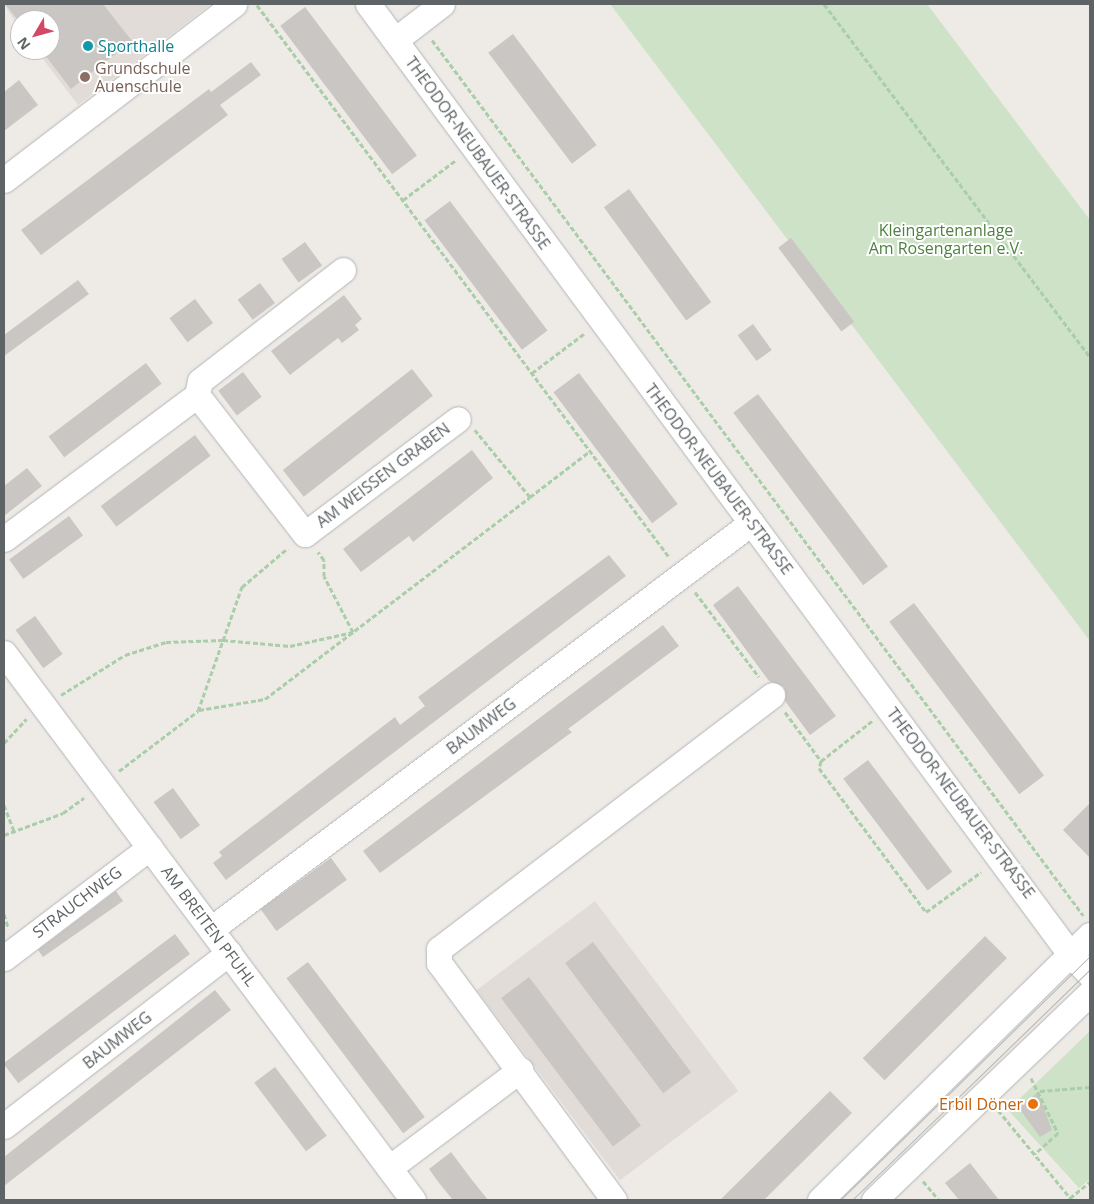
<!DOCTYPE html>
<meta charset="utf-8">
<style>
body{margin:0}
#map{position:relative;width:1094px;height:1204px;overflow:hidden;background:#eeebe7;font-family:"Open Sans",sans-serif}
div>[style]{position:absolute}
.education>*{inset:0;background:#e1dcd8;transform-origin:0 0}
.green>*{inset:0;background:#cee2c7}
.building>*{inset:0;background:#cac6c3;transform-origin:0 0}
.path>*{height:3px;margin-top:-1.5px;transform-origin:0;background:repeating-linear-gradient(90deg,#a9cea9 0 5px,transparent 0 7.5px)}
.roads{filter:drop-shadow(0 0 1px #b2b5b7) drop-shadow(0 0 1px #b2b5b7)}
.minor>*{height:25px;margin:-12.5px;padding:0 12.5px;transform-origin:12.5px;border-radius:12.5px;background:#fff}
.tram>*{height:1px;margin:-0.5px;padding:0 0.5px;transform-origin:0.5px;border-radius:0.5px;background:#b2b3b3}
.dots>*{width:14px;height:14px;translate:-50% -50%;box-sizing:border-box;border:2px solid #fff;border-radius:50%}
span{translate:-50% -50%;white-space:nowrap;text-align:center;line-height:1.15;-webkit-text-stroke:4px #fff;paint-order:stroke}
.culture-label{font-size:16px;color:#0d838f}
.left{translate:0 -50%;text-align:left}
.education-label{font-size:16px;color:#785e54}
.street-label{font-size:16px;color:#5e6365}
.park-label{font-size:16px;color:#4f8141}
.food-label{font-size:16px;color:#c56008}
.right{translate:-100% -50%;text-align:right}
.frame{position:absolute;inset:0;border:5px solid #5e6365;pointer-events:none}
.north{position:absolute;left:10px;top:10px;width:50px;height:50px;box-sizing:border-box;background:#fff;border:1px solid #bfc1c1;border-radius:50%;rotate:233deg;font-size:14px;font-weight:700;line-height:20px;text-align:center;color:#5e6365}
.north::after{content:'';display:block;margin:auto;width:18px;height:22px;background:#d34862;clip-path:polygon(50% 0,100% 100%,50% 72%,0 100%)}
</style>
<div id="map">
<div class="education">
<i style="clip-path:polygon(4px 4px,211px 4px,78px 105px,36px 50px,50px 50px,50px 20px,20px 20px,20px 29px)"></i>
<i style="left:595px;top:901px;width:238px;height:148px;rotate:53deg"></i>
</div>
<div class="green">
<i style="clip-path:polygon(610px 4px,927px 4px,1090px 220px,1090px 641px)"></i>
<i style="clip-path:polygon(1090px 1031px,1090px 1179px,1079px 1188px,1008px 1110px)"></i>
</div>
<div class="building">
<i style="clip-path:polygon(5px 4px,103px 4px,132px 41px,71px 89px,41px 50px,50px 50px,50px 20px,20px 20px,20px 23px)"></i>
<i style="left:305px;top:7px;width:186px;height:31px;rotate:53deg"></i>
<i style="left:513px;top:34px;width:139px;height:31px;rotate:53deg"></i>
<i style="clip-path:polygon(251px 62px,261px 75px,220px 105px,228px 115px,41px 255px,21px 230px,209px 89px,211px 92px)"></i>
<i style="clip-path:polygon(19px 80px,38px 105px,4px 131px,4px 92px)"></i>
<i style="left:629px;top:189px;width:140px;height:31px;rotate:54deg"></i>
<i style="left:450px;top:201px;width:162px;height:32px;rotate:53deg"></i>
<i style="left:791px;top:238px;width:105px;height:16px;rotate:53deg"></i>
<i style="left:305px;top:242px;width:29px;height:29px;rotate:54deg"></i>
<i style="clip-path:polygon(78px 280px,89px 294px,4px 356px,4px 335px)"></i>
<i style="left:260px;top:283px;width:25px;height:28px;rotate:53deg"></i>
<i style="clip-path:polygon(344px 295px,362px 319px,355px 325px,359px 330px,342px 343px,338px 338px,290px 375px,271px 351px)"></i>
<i style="left:195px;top:299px;width:30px;height:32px;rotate:53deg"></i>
<i style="left:753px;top:324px;width:32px;height:19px;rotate:54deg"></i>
<i style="left:146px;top:363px;width:26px;height:122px;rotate:53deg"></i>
<i style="left:412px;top:369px;width:34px;height:164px;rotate:52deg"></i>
<i style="left:243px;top:372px;width:31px;height:31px;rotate:53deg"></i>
<i style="left:579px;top:373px;width:164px;height:32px;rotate:53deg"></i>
<i style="left:758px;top:394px;width:216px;height:31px;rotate:53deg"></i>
<i style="left:195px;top:435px;width:26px;height:118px;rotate:53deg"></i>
<i style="clip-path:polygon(472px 450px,493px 478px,413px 542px,409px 536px,361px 572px,343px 549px)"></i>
<i style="clip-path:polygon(27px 468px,42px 486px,4px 516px,4px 486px)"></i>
<i style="left:69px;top:516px;width:24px;height:74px;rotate:54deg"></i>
<i style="clip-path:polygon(609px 555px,626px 576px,226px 880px,213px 863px,222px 856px,219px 852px,395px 717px,400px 725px,425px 706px,418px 697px)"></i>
<i style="clip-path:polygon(738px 586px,836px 716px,810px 735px,785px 701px,784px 687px,769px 681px,713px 605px)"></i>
<i style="left:914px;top:603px;width:216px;height:31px;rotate:53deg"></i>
<i style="left:35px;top:616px;width:47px;height:24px;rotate:54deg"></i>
<i style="clip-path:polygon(663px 625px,679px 646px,568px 729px,572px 732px,380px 873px,363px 851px)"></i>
<i style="left:868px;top:760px;width:140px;height:31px;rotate:53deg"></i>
<i style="left:173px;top:788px;width:46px;height:24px;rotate:54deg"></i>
<i style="clip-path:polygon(1090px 803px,1090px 858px,1063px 830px)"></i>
<i style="left:331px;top:858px;width:27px;height:87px;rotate:54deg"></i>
<i style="clip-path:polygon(116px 891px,123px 901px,43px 957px,38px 950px)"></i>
<i style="left:175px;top:934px;width:25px;height:215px;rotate:53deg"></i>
<i style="left:985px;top:936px;width:31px;height:173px;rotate:45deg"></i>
<i style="left:593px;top:942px;width:163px;height:35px;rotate:53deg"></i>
<i style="left:308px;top:962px;width:194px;height:27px;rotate:53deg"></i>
<i style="left:529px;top:977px;width:186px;height:35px;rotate:53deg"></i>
<i style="clip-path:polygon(215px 990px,231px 1010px,4px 1186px,4px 1157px)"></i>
<i style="left:275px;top:1067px;width:86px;height:26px;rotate:53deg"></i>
<i style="clip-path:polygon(830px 1091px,852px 1113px,770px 1194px,764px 1200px,720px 1200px)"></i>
<i style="clip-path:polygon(1038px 1092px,1052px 1130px,1040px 1137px,1019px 1108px)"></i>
<i style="clip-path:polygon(451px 1152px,472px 1180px,488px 1200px,453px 1200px,439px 1183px,429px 1169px)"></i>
<i style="clip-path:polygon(970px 1163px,999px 1200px,959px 1200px,945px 1183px)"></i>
</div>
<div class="path">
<i style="left:824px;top:4px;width:442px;rotate:53deg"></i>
<i style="left:257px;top:5px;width:689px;rotate:53.26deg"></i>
<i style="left:432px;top:40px;width:1091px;rotate:53.35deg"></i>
<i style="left:403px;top:200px;width:66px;rotate:-37deg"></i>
<i style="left:532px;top:373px;width:66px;rotate:-37deg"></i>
<i style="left:530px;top:497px;width:76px;rotate:-37.5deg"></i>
<i style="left:695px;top:592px;width:106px;rotate:53deg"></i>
<i style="left:61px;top:695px;width:75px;rotate:-32deg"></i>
<i style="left:125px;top:655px;width:43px;rotate:-17.6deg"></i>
<i style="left:166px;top:642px;width:57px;rotate:-2deg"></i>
<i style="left:223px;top:640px;width:67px;rotate:5.1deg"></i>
<i style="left:290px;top:646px;width:65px;rotate:-12.5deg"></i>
<i style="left:353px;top:632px;width:63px;rotate:-117.4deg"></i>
<i style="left:324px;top:576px;width:16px;rotate:-90deg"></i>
<i style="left:324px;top:560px;width:10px;rotate:-127deg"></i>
<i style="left:199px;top:710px;width:67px;rotate:-9.5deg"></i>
<i style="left:265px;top:699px;width:333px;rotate:-37.3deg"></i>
<i style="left:530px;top:497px;width:87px;rotate:-129.4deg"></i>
<i style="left:785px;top:712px;width:61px;rotate:53.7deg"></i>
<i style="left:821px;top:761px;width:7px;rotate:106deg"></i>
<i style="left:819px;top:768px;width:179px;rotate:53.4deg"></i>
<i style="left:926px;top:912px;width:68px;rotate:-36deg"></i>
<i style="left:4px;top:743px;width:33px;rotate:-47deg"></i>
<i style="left:821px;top:761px;width:65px;rotate:-38.1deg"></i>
<i style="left:119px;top:771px;width:99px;rotate:-37.2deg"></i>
<i style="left:198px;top:711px;width:132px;rotate:-70.5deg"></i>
<i style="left:242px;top:587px;width:60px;rotate:-40.3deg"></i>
<i style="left:4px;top:805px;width:28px;rotate:69deg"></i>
<i style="left:4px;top:835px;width:63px;rotate:-20.4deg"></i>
<i style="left:63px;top:813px;width:26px;rotate:-36deg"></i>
<i style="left:4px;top:914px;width:14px;rotate:73deg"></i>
<i style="left:1031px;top:1078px;width:61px;rotate:63.9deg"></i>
<i style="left:1058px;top:1133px;width:31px;rotate:138deg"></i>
<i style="left:1040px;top:1091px;width:50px;rotate:-4.6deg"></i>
<i style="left:998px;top:1110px;width:117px;rotate:50.6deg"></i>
<i style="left:923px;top:1181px;width:25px;rotate:50deg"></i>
<i style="left:1070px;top:1198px;width:26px;rotate:-39deg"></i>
</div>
<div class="roads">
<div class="minor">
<i style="left:368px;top:4px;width:1181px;rotate:53.54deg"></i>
<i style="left:1070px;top:954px;width:29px;rotate:46deg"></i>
<i style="left:395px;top:40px;width:59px;rotate:-37.5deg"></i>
<i style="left:4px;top:180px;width:290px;rotate:-37.4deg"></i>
<i style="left:197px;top:395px;width:176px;rotate:52.2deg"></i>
<i style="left:305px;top:534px;width:191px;rotate:-36.9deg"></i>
<i style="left:4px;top:539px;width:241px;rotate:-36.7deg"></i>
<i style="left:197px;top:395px;width:14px;rotate:-78deg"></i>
<i style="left:200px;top:381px;width:181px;rotate:-37.8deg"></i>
<i style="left:4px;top:653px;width:683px;rotate:53.21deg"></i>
<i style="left:211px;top:929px;width:676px;rotate:-36.94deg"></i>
<i style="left:4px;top:958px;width:183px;rotate:-37.2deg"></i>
<i style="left:4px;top:1126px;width:284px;rotate:-37.6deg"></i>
<i style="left:389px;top:1168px;width:164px;rotate:-36.8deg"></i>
<i style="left:614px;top:1200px;width:295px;rotate:-126.4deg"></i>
<i style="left:439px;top:963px;width:14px;rotate:-90deg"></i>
<i style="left:439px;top:949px;width:419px;rotate:-37.3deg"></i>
<i style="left:820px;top:1200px;width:378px;rotate:-44.5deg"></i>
<i style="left:874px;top:1200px;width:299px;rotate:-43.8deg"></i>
</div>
</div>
<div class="tram">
<i style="left:840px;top:1200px;width:349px;rotate:-44.3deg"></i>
<i style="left:852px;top:1200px;width:332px;rotate:-44.1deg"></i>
</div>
<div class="dots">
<i style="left:88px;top:46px;background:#0f9aa8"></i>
<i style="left:85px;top:77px;background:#8d6e63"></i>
<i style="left:1033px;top:1104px;background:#e8710a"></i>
</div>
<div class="culture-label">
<span class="left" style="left:98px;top:46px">Sporthalle</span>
</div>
<div class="education-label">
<span class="left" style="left:95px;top:77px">Grundschule<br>Auenschule</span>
</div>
<div class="street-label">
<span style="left:478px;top:153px;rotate:54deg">THEODOR-NEUBAUER-STRASSE</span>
<span style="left:383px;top:475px;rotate:-37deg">AM WEISSEN GRABEN</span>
<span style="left:719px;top:479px;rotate:53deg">THEODOR-NEUBAUER-STRASSE</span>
<span style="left:481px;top:726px;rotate:-37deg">BAUMWEG</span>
<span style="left:961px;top:803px;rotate:53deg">THEODOR-NEUBAUER-STRASSE</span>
<span style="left:77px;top:902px;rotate:-37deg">STRAUCHWEG</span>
<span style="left:209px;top:926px;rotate:53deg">AM BREITEN PFUHL</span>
<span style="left:117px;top:1040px;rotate:-38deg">BAUMWEG</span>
</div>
<div class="park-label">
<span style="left:946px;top:239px">Kleingartenanlage<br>Am Rosengarten e.V.</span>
</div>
<div class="food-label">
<span class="right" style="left:1023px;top:1104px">Erbil Döner</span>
</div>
<div class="frame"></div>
<div class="north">N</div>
</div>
